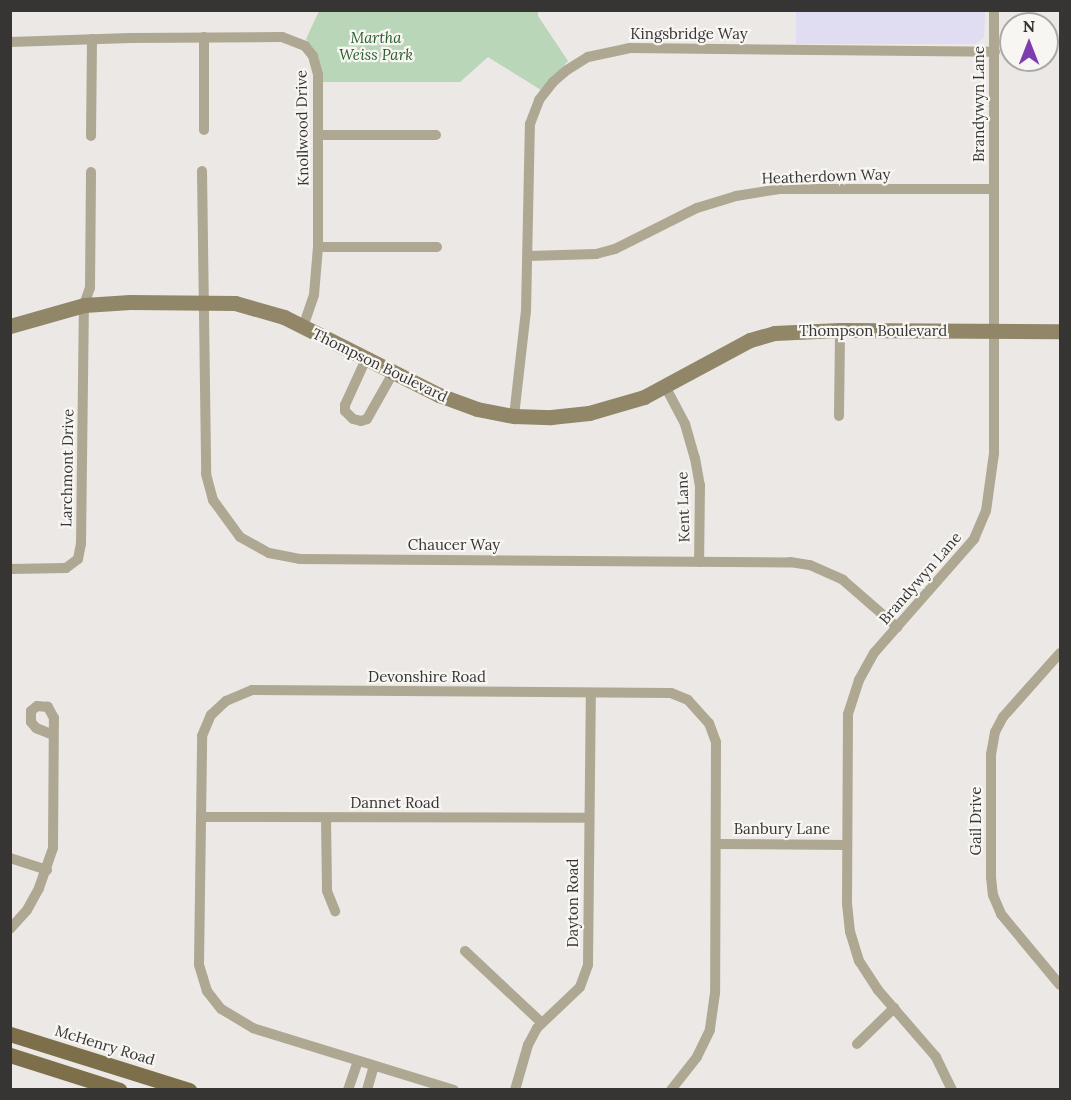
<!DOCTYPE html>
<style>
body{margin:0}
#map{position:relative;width:1071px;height:1100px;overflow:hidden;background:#ebe8e6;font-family:Lora,serif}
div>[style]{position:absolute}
.education>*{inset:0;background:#e0dcf2}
.green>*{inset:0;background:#b9d6b9}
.street>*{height:10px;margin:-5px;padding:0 5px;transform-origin:5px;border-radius:5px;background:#aea792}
.secondary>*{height:15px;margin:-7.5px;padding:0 7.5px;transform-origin:7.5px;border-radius:7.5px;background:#918668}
.primary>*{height:15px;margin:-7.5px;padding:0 7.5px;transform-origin:7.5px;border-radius:7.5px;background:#7d6f49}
span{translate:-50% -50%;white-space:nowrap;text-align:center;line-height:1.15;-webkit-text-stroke:4.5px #f8f6f3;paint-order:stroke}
.street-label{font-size:15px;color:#363534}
.park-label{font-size:15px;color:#275d2c;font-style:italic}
.frame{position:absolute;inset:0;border:12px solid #363534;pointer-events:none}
.north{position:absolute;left:999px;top:12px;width:60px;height:60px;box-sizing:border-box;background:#f8f6f3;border:2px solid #aaa9a7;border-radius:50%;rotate:0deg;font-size:16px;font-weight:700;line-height:24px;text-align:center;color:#363534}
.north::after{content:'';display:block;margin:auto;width:21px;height:27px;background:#7d3cb0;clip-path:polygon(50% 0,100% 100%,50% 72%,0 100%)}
</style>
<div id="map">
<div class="education">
<i style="clip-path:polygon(796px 11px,985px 11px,984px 37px,976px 44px,796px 44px)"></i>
</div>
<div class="green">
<i style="clip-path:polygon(319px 11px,538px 11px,538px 16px,568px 61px,541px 90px,488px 57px,460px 82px,323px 82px,318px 55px,306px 39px)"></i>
</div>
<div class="street">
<i style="left:204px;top:37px;width:93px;rotate:90deg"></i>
<i style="left:10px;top:42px;width:121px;rotate:-1.9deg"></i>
<i style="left:131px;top:38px;width:151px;rotate:-0.4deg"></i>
<i style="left:282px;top:37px;width:25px;rotate:21deg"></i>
<i style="left:305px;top:46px;width:13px;rotate:51deg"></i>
<i style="left:313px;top:56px;width:20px;rotate:75deg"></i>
<i style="left:318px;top:75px;width:172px;rotate:90deg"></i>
<i style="left:318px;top:247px;width:48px;rotate:94.8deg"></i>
<i style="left:314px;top:295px;width:34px;rotate:109deg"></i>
<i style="left:319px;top:135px;width:117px"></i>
<i style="left:91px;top:136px;width:97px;rotate:-89.4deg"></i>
<i style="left:202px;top:171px;width:303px;rotate:89.2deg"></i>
<i style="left:206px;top:474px;width:27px;rotate:75deg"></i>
<i style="left:213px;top:500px;width:46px;rotate:53.9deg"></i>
<i style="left:240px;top:537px;width:33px;rotate:29deg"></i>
<i style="left:269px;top:553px;width:31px;rotate:11deg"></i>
<i style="left:299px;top:559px;width:491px;rotate:0.4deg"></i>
<i style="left:790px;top:562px;width:20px;rotate:9deg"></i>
<i style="left:810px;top:565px;width:36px;rotate:24deg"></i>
<i style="left:843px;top:580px;width:72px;rotate:41deg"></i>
<i style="left:318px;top:247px;width:119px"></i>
<i style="left:528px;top:256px;width:68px;rotate:-1.7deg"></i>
<i style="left:596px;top:254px;width:20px;rotate:-15deg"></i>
<i style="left:615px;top:249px;width:92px;rotate:-26.6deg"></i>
<i style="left:697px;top:208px;width:41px;rotate:-17.1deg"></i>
<i style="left:736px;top:196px;width:44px;rotate:-9.2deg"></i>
<i style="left:779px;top:189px;width:215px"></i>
<i style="left:366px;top:359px;width:51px;rotate:114.5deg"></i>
<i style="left:345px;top:405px;width:6px;rotate:90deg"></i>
<i style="left:345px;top:411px;width:11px;rotate:45deg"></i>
<i style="left:353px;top:419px;width:8px;rotate:14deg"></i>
<i style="left:361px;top:421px;width:6px;rotate:-18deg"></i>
<i style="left:367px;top:419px;width:53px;rotate:-60.5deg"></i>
<i style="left:665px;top:386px;width:43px;rotate:62.2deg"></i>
<i style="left:685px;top:424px;width:35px;rotate:74deg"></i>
<i style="left:695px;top:458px;width:27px;rotate:80deg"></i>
<i style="left:700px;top:485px;width:77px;rotate:90.7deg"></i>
<i style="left:514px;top:416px;width:106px;rotate:-83.5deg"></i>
<i style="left:526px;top:311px;width:187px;rotate:-88.8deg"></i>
<i style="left:530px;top:124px;width:26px;rotate:-69deg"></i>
<i style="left:539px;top:100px;width:23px;rotate:-52deg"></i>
<i style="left:553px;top:82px;width:18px;rotate:-41deg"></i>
<i style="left:567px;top:70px;width:25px;rotate:-32deg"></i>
<i style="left:588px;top:57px;width:43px;rotate:-12.1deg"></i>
<i style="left:630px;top:48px;width:365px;rotate:0.6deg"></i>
<i style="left:839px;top:416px;width:86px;rotate:-89.3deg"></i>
<i style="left:10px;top:569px;width:56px;rotate:-1deg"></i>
<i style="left:66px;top:568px;width:15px;rotate:-37deg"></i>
<i style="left:78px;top:559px;width:15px;rotate:-79deg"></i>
<i style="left:81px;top:544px;width:239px;rotate:-89.3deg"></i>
<i style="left:84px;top:305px;width:18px;rotate:-71deg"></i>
<i style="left:90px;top:288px;width:116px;rotate:-89.5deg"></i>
<i style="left:1060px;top:653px;width:86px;rotate:131.7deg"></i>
<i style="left:1003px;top:717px;width:17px;rotate:118deg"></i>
<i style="left:995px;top:732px;width:22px;rotate:100deg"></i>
<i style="left:991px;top:754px;width:123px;rotate:90deg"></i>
<i style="left:991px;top:877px;width:18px;rotate:84deg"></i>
<i style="left:993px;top:895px;width:21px;rotate:67deg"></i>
<i style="left:1001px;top:914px;width:92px;rotate:50.3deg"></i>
<i style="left:201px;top:817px;width:387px;rotate:0.1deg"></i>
<i style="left:326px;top:818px;width:73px;rotate:89.2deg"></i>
<i style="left:327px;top:891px;width:22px;rotate:68deg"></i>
<i style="left:717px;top:844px;width:130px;rotate:0.4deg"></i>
<i style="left:10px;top:858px;width:39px;rotate:18deg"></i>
<i style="left:10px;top:929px;width:25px;rotate:-48deg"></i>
<i style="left:27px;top:910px;width:25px;rotate:-61deg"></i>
<i style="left:39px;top:888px;width:42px;rotate:-70.7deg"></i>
<i style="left:53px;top:848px;width:130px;rotate:-89.6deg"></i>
<i style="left:54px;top:718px;width:13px;rotate:-119deg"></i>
<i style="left:48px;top:707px;width:11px;rotate:-175deg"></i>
<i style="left:37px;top:706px;width:8px;rotate:140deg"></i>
<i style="left:31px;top:711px;width:11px;rotate:90deg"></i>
<i style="left:31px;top:722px;width:8px;rotate:50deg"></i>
<i style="left:36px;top:728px;width:18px;rotate:22deg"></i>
<i style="left:465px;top:951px;width:105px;rotate:43.1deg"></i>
<i style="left:857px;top:1044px;width:52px;rotate:-44.2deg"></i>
<i style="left:348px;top:1090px;width:31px;rotate:-71deg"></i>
<i style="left:367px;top:1090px;width:25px;rotate:-74deg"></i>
<i style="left:454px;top:1090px;width:210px;rotate:-162.9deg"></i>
<i style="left:253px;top:1028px;width:37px;rotate:-149deg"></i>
<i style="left:221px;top:1009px;width:23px;rotate:-128deg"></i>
<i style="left:207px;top:991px;width:28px;rotate:-107deg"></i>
<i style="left:199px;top:964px;width:228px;rotate:-89.2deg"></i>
<i style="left:202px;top:736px;width:23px;rotate:-67deg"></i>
<i style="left:211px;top:715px;width:21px;rotate:-43deg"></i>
<i style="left:226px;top:701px;width:28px;rotate:-23deg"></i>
<i style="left:252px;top:690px;width:419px;rotate:0.4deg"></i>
<i style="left:671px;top:693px;width:18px;rotate:22deg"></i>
<i style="left:688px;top:700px;width:31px;rotate:48deg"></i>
<i style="left:709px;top:723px;width:20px;rotate:70deg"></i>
<i style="left:716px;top:742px;width:251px;rotate:90.2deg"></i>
<i style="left:715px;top:993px;width:37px;rotate:98deg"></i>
<i style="left:710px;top:1030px;width:30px;rotate:116deg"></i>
<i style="left:697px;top:1057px;width:42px;rotate:128.2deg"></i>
<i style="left:515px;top:1090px;width:47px;rotate:-73.9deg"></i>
<i style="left:528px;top:1045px;width:19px;rotate:-62deg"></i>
<i style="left:537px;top:1028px;width:59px;rotate:-43.6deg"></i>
<i style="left:580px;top:987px;width:23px;rotate:-70deg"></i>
<i style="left:588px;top:965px;width:272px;rotate:-89.4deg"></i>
<i style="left:952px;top:1090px;width:37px;rotate:-116deg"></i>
<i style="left:936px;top:1057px;width:89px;rotate:-130.9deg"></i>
<i style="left:878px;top:990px;width:35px;rotate:-123deg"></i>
<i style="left:859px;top:961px;width:30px;rotate:-107deg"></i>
<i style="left:850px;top:932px;width:28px;rotate:-96deg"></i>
<i style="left:847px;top:904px;width:190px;rotate:-89.7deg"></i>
<i style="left:848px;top:714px;width:36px;rotate:-72deg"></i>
<i style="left:859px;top:680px;width:31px;rotate:-61deg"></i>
<i style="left:874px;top:653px;width:152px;rotate:-48.7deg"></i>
<i style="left:974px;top:539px;width:30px;rotate:-67deg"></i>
<i style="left:986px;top:511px;width:59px;rotate:-82.1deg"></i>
<i style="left:994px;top:453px;width:443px;rotate:-90deg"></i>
</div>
<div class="secondary">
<i style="left:10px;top:326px;width:77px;rotate:-15.8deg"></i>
<i style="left:84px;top:305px;width:46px;rotate:-3.7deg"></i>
<i style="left:130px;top:302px;width:105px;rotate:0.5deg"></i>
<i style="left:235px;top:303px;width:51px;rotate:15.9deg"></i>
<i style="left:284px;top:317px;width:174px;rotate:26.7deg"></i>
<i style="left:439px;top:395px;width:40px;rotate:20.2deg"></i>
<i style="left:477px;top:409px;width:38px;rotate:11deg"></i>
<i style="left:514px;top:416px;width:37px;rotate:2deg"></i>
<i style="left:551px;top:417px;width:38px;rotate:-6deg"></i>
<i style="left:589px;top:413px;width:57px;rotate:-16.2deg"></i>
<i style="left:644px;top:397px;width:120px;rotate:-28.3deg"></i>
<i style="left:750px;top:340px;width:25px;rotate:-16deg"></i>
<i style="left:774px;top:333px;width:66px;rotate:-2.6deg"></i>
<i style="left:840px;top:330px;width:220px;rotate:0.3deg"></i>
</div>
<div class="primary">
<i style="left:10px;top:1034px;width:188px;rotate:17.4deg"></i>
<i style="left:10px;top:1055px;width:115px;rotate:17.7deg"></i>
</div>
<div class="street-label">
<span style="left:689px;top:34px">Kingsbridge Way</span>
<span style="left:979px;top:104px;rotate:-90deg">Brandywyn Lane</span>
<span style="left:302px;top:128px;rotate:-91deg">Knollwood Drive</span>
<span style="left:826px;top:176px;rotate:-2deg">Heatherdown Way</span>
<span style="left:873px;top:331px">Thompson Boulevard</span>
<span style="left:380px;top:365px;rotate:26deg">Thompson Boulevard</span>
<span style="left:67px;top:468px;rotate:-89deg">Larchmont Drive</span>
<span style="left:683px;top:507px;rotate:-92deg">Kent Lane</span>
<span style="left:454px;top:545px">Chaucer Way</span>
<span style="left:920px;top:578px;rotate:-49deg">Brandywyn Lane</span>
<span style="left:427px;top:677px">Devonshire Road</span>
<span style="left:395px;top:803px">Dannet Road</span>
<span style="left:976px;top:821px;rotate:-90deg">Gail Drive</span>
<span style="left:782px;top:829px">Banbury Lane</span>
<span style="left:573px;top:903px;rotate:-90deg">Dayton Road</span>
<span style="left:105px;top:1045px;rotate:17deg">McHenry Road</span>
</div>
<div class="park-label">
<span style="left:376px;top:46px">Martha<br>Weiss Park</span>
</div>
<div class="frame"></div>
<div class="north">N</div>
</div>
